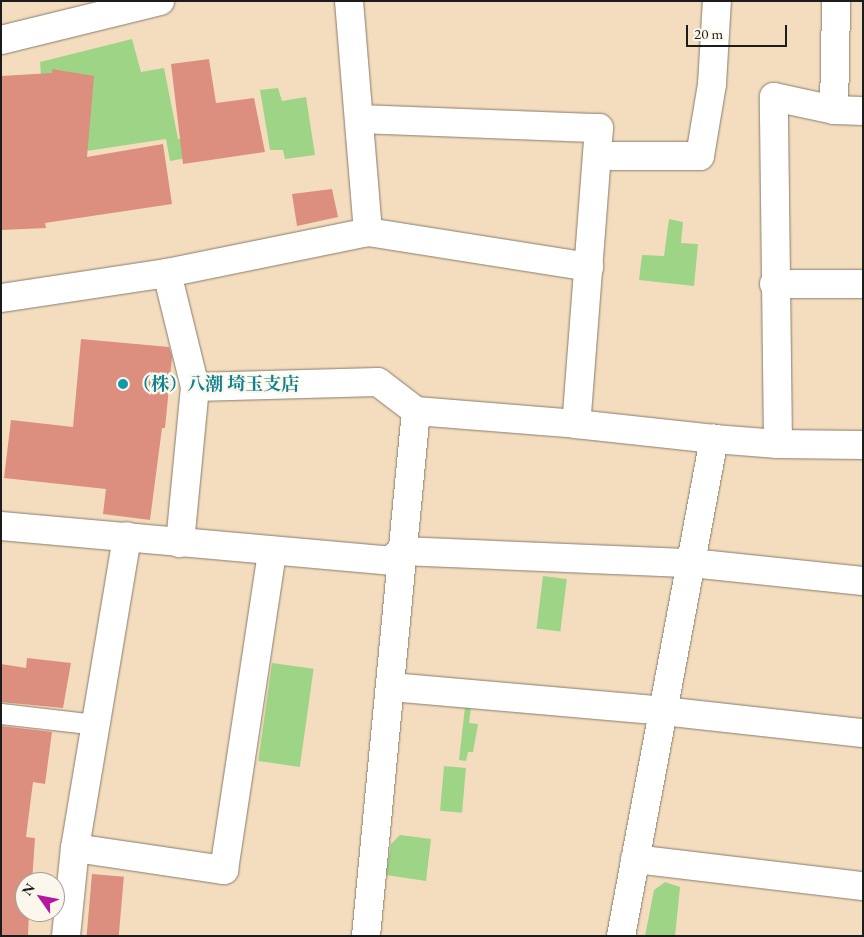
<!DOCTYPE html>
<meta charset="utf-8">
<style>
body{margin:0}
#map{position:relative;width:864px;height:937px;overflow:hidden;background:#f4ddbe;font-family:"EB Garamond","Noto Serif JP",serif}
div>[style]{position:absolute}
.green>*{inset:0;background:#9dd486;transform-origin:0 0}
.building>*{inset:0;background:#dc8e7f;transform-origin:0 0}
.roads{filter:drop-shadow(0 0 1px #887c6d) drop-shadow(0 0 1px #887c6d)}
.lane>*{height:20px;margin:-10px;padding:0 10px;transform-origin:10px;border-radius:10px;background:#fff}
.street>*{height:28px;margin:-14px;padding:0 14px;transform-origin:14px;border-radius:14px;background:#fff}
.primary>*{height:28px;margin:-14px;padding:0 14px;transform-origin:14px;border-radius:14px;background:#fff}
.dots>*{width:14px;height:14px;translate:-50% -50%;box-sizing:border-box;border:2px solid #fbf7ec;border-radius:50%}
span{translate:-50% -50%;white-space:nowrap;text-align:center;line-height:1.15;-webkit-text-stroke:4.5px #fbf7ec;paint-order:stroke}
.culture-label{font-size:18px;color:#0d838f;font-weight:700}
.left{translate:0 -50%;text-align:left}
.frame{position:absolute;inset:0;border:2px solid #1c1c1c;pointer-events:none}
.north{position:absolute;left:15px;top:872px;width:50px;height:50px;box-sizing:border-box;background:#fbf7ec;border:1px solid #a29f99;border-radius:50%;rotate:303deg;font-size:14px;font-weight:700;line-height:20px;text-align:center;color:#1c1c1c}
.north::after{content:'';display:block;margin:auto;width:18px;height:22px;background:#b5179e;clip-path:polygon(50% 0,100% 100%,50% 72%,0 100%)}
.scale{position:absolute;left:686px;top:25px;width:101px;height:22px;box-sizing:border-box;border:2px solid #1c1c1c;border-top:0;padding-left:6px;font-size:15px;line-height:18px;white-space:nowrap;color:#1c1c1c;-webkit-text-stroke:4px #fbf7ec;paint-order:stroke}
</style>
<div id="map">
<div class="green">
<i style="clip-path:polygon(132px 39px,141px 72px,164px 68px,178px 139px,192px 139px,193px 157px,170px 161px,166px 139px,47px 157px,40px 62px)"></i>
<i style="clip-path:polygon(278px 88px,282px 101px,306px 97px,315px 155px,285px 159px,283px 150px,270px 150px,260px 90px)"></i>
<i style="clip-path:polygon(669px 219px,683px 222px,681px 243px,698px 244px,694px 286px,639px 280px,642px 255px,664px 256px)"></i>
<i style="left:543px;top:576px;width:24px;height:53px;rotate:7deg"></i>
<i style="left:272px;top:663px;width:42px;height:99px;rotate:8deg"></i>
<i style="clip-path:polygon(472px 700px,469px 723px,478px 724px,473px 752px,468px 752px,466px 761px,459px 760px,465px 707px,407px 701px)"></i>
<i style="left:444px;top:766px;width:22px;height:45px;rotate:5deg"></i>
<i style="clip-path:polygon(400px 835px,431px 839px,426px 881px,386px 875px,391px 844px)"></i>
<i style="clip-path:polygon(665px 882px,680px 887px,675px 936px,645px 936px,654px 890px)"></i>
</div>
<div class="building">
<i style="clip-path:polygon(209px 59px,216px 103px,254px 98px,265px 152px,183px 164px,171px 64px)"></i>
<i style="clip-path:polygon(52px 69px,94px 76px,87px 157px,163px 144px,172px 204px,45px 223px,46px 228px,1px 230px,1px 76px,52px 73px)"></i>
<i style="clip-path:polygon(332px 189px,338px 217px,297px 226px,292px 194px)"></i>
<i style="clip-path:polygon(81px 339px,169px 347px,172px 357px,165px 428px,162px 428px,150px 520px,103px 514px,106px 489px,4px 478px,11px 420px,73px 427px)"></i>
<i style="clip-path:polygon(27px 658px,71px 663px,63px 708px,1px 702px,1px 664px,26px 668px)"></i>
<i style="clip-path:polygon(1px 726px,52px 732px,45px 784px,33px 782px,26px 837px,35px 838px,32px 882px,25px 882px,25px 912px,29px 912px,28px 936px,1px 936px)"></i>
<i style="left:92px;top:874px;width:32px;height:62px;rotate:5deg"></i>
</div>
<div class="roads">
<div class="lane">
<i style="left:1px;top:714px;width:96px;rotate:6.6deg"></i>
</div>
<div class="street">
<i style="left:349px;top:1px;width:232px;rotate:85.3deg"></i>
<i style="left:834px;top:110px;width:109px;rotate:-88.9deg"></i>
<i style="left:360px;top:119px;width:239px;rotate:2.2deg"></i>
<i style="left:599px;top:128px;width:297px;rotate:94.4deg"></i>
<i style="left:597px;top:156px;width:103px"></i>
<i style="left:700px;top:156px;width:73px;rotate:-80.5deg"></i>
<i style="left:712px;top:84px;width:83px;rotate:-86.6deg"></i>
<i style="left:167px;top:273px;width:117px;rotate:76.2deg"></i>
<i style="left:195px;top:387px;width:157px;rotate:95.5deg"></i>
<i style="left:774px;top:284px;width:89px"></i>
<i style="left:1px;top:298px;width:168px;rotate:-8.6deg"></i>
<i style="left:167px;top:273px;width:205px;rotate:-11.5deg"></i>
<i style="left:368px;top:232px;width:224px;rotate:9deg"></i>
<i style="left:195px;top:387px;width:183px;rotate:-1.6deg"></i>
<i style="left:378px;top:382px;width:48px;rotate:37.3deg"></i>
<i style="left:778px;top:444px;width:347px;rotate:-90.7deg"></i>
<i style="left:774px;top:97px;width:61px;rotate:12.2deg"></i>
<i style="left:834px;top:110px;width:29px;rotate:2deg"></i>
<i style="left:1px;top:526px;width:391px;rotate:5.1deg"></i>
<i style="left:390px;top:561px;width:15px;rotate:-42deg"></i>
<i style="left:401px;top:551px;width:290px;rotate:2.4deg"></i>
<i style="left:691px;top:563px;width:173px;rotate:6deg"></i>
<i style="left:391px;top:687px;width:273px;rotate:5deg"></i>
<i style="left:663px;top:711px;width:201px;rotate:6.3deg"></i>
<i style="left:75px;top:848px;width:151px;rotate:8.4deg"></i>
<i style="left:224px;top:870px;width:323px;rotate:-81.4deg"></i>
<i style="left:635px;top:859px;width:230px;rotate:6.8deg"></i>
<i style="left:66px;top:936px;width:88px;rotate:-84.2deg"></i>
<i style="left:75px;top:848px;width:316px;rotate:-80.5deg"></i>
<i style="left:366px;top:936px;width:527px;rotate:-84.56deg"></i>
<i style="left:416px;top:411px;width:161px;rotate:4.6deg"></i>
<i style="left:576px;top:424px;width:139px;rotate:6.2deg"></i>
<i style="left:714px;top:439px;width:64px;rotate:4.5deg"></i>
<i style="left:778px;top:444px;width:85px;rotate:0.7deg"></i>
<i style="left:621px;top:936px;width:506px;rotate:-79.4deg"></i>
</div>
<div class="primary">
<i style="left:1px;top:40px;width:164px;rotate:-13.8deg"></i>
</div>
</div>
<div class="dots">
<i style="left:123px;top:384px;background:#0f9aa8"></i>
</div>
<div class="culture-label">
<span class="left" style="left:133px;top:384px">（株）八潮 埼玉支店</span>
</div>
<div class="frame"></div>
<div class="north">N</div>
<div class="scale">20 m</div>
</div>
